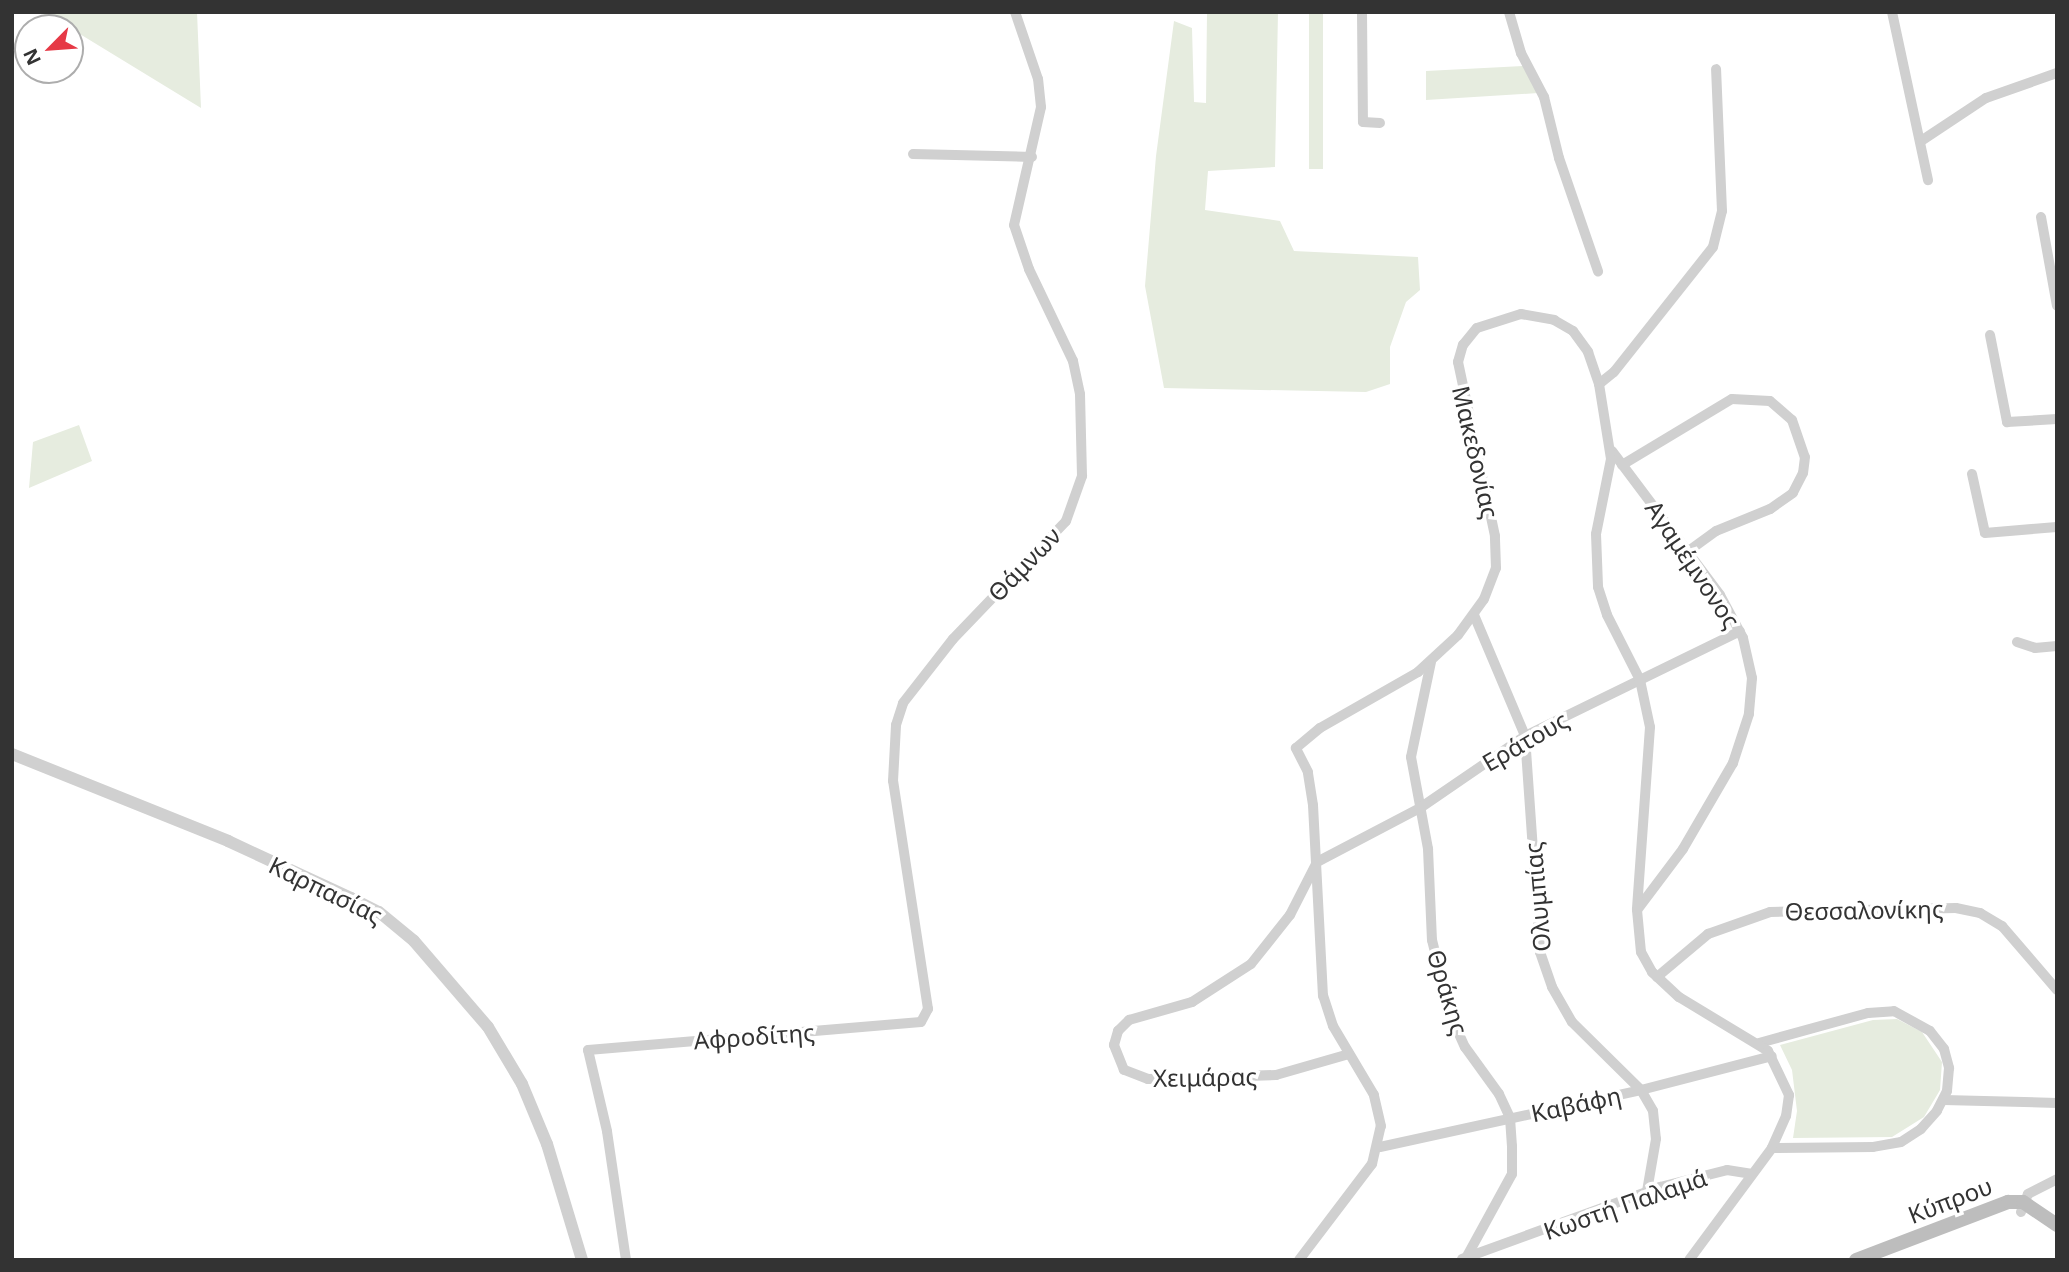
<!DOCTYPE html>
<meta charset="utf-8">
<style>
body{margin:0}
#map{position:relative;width:2069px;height:1272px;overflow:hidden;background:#fff;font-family:"Noto Sans",sans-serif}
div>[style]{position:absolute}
.green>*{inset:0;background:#e6ecdf;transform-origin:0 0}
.minor>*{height:10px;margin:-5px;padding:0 5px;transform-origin:5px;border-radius:5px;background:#d0d0d0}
.tertiary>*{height:12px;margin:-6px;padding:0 6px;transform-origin:6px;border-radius:6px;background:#d0d0d0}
.secondary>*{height:14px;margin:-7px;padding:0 7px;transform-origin:7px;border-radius:7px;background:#bdbdbd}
span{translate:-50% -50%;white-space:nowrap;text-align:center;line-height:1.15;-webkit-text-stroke:7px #fff;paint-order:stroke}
.street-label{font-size:24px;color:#333}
.frame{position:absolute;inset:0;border:14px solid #333;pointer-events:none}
.north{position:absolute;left:14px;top:14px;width:70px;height:70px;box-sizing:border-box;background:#fff;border:2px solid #adadad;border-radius:50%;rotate:245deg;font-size:19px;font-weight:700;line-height:28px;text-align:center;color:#333}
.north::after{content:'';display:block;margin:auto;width:24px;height:32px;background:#e63946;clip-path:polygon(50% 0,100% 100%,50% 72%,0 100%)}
</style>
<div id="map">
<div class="green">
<i style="clip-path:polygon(39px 12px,197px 12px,201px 108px,70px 28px)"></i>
<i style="clip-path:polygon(1207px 12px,1278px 12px,1275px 167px,1208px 171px,1205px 210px,1280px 221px,1294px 251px,1418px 257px,1420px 290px,1406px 302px,1390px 347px,1390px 384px,1366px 392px,1164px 388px,1145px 286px,1156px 156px,1174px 21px,1192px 28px,1194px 102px,1206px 103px)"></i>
<i style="left:1309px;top:12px;width:14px;height:157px"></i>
<i style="clip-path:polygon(1523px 66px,1538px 93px,1426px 100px,1426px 71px)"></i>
<i style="clip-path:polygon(79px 425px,92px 461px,29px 488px,33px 442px)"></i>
<i style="clip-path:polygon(1897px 1019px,1922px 1032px,1942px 1062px,1940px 1090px,1924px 1117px,1892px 1137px,1793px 1138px,1797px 1111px,1792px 1070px,1780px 1045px,1873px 1020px)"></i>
</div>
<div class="minor">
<i style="left:1362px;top:12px;width:110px;rotate:89.5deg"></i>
<i style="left:1363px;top:122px;width:17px;rotate:3deg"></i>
<i style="left:1509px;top:12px;width:43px;rotate:73.7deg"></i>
<i style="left:1521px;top:53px;width:50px;rotate:62.4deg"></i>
<i style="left:1544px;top:97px;width:63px;rotate:76.2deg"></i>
<i style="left:1559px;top:158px;width:120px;rotate:71deg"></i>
<i style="left:1892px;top:12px;width:172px;rotate:77.9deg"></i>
<i style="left:1921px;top:141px;width:78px;rotate:-33.5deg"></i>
<i style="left:1986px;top:98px;width:75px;rotate:-19.4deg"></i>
<i style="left:913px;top:154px;width:119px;rotate:1.4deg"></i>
<i style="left:2041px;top:217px;width:90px;rotate:79.8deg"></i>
<i style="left:1990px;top:335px;width:89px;rotate:78.9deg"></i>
<i style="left:2007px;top:422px;width:50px;rotate:-3.4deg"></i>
<i style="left:1599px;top:384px;width:19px;rotate:-39deg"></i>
<i style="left:1614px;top:372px;width:159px;rotate:-51.6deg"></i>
<i style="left:1713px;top:247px;width:37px;rotate:-76deg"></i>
<i style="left:1722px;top:211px;width:142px;rotate:-92.4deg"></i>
<i style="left:1612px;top:451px;width:180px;rotate:53.1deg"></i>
<i style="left:1720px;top:595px;width:49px;rotate:61.9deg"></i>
<i style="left:1743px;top:638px;width:41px;rotate:77.3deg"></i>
<i style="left:1752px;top:678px;width:36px;rotate:95deg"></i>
<i style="left:1749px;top:714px;width:52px;rotate:108.1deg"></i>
<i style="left:1733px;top:763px;width:99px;rotate:120.2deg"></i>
<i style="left:1683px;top:849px;width:76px;rotate:127deg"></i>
<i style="left:1622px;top:465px;width:128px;rotate:-31deg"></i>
<i style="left:1732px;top:399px;width:38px;rotate:3deg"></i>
<i style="left:1770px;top:401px;width:29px;rotate:41deg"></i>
<i style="left:1792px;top:420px;width:39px;rotate:71deg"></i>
<i style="left:1805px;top:457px;width:16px;rotate:97deg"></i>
<i style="left:1803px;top:473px;width:22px;rotate:117deg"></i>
<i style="left:1793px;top:493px;width:28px;rotate:145deg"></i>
<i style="left:1770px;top:509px;width:58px;rotate:157.8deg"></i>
<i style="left:1716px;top:531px;width:37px;rotate:144deg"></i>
<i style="left:1972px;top:474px;width:60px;rotate:77.6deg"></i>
<i style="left:1985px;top:533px;width:72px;rotate:-4.8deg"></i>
<i style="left:1474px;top:615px;width:131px;rotate:67.1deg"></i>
<i style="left:1525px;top:736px;width:217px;rotate:86deg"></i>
<i style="left:1540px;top:952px;width:37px;rotate:71deg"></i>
<i style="left:1552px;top:987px;width:40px;rotate:60.3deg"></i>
<i style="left:1572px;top:1022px;width:97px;rotate:44.6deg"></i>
<i style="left:1641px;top:1090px;width:24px;rotate:60deg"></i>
<i style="left:1653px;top:1111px;width:28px;rotate:84deg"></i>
<i style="left:1656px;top:1139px;width:53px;rotate:99.8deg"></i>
<i style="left:2017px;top:642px;width:19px;rotate:18deg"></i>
<i style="left:2035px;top:648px;width:22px;rotate:-5deg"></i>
<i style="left:1431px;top:662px;width:97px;rotate:101.9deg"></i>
<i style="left:1411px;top:757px;width:94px;rotate:79.5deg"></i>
<i style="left:1428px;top:849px;width:91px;rotate:87.5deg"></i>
<i style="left:1432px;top:940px;width:78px;rotate:76deg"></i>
<i style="left:1451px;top:1016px;width:34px;rotate:66deg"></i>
<i style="left:1465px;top:1047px;width:58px;rotate:54.1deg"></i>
<i style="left:1499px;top:1094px;width:26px;rotate:65deg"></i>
<i style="left:1510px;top:1118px;width:28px;rotate:86deg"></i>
<i style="left:1512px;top:1146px;width:28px;rotate:90deg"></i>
<i style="left:1512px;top:1174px;width:98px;rotate:118.7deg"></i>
<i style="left:1657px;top:977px;width:67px;rotate:-40.1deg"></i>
<i style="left:1708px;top:934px;width:66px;rotate:-19.5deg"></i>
<i style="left:1770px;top:912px;width:186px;rotate:-1.2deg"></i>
<i style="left:1956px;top:908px;width:25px;rotate:12deg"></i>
<i style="left:1980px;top:913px;width:26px;rotate:31deg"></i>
<i style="left:2002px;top:926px;width:84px;rotate:49.3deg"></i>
<i style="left:1759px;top:1043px;width:113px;rotate:-15.4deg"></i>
<i style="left:1868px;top:1013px;width:26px;rotate:-4deg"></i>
<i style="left:1894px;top:1011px;width:41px;rotate:29.1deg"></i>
<i style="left:1930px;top:1031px;width:23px;rotate:52deg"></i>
<i style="left:1944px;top:1049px;width:20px;rotate:75deg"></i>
<i style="left:1949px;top:1068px;width:23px;rotate:95deg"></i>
<i style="left:1947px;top:1091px;width:22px;rotate:117deg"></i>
<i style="left:1937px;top:1111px;width:24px;rotate:132deg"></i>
<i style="left:1921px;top:1129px;width:24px;rotate:147deg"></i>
<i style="left:1901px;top:1142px;width:28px;rotate:170deg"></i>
<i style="left:1873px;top:1147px;width:101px;rotate:179.4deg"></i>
<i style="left:1349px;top:1054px;width:76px;rotate:164deg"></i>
<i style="left:1276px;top:1075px;width:128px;rotate:178.2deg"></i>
<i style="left:1148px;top:1079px;width:26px;rotate:-159deg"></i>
<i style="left:1124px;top:1070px;width:27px;rotate:-112deg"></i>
<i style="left:1114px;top:1045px;width:15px;rotate:-74deg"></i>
<i style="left:1118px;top:1031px;width:16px;rotate:-45deg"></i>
<i style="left:1129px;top:1020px;width:66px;rotate:-15.9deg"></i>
<i style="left:1192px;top:1002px;width:70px;rotate:-32.8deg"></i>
<i style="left:1251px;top:964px;width:63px;rotate:-51.5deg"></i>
<i style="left:1290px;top:915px;width:59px;rotate:-63deg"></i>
<i style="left:1317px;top:862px;width:116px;rotate:-27.7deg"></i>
<i style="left:1420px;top:808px;width:127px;rotate:-34.4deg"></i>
<i style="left:1525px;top:736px;width:239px;rotate:-26deg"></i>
<i style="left:1944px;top:1100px;width:113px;rotate:1.5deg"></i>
<i style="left:1380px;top:1147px;width:267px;rotate:-12.3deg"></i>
<i style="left:1641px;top:1090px;width:135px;rotate:-14.5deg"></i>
<i style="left:2021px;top:1212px;width:19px;rotate:-69deg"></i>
<i style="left:2028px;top:1194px;width:33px;rotate:-27deg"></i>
<i style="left:1462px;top:1259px;width:211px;rotate:-20deg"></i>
<i style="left:1660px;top:1187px;width:69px;rotate:-14.2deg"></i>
<i style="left:1727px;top:1170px;width:24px;rotate:9deg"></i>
<i style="left:626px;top:1260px;width:130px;rotate:-98.4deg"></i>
<i style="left:607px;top:1131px;width:83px;rotate:-103.2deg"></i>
<i style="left:588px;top:1050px;width:334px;rotate:-4.8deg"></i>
<i style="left:921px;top:1022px;width:15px;rotate:-62deg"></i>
<i style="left:928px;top:1009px;width:231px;rotate:-98.7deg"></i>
<i style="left:893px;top:781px;width:56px;rotate:-86.9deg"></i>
<i style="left:896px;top:725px;width:23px;rotate:-72deg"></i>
<i style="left:903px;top:703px;width:81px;rotate:-52deg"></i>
<i style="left:953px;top:639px;width:163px;rotate:-46.2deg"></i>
<i style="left:1066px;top:521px;width:48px;rotate:-70.4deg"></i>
<i style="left:1082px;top:476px;width:82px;rotate:-91.4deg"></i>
<i style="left:1080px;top:394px;width:34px;rotate:-102deg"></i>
<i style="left:1073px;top:361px;width:102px;rotate:-115.6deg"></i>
<i style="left:1029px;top:269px;width:46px;rotate:-108.8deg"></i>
<i style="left:1014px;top:225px;width:121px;rotate:-77.1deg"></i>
<i style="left:1041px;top:107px;width:28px;rotate:-96deg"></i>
<i style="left:1038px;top:79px;width:71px;rotate:-108.9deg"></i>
<i style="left:1299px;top:1260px;width:121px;rotate:-52.8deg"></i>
<i style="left:1372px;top:1164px;width:39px;rotate:-77deg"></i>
<i style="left:1381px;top:1126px;width:32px;rotate:-103deg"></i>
<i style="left:1374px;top:1095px;width:80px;rotate:-120.7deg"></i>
<i style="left:1333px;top:1026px;width:32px;rotate:-108deg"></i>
<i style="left:1323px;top:996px;width:191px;rotate:-93deg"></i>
<i style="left:1313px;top:805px;width:33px;rotate:-99deg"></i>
<i style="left:1308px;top:772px;width:27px;rotate:-117deg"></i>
<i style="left:1296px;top:748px;width:31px;rotate:-40deg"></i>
<i style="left:1320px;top:728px;width:113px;rotate:-29.7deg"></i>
<i style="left:1418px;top:672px;width:54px;rotate:-42.8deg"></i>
<i style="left:1458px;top:635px;width:44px;rotate:-54.2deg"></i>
<i style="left:1484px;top:599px;width:33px;rotate:-69deg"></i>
<i style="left:1496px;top:568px;width:32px;rotate:-92deg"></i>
<i style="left:1495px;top:536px;width:178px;rotate:-102deg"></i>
<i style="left:1458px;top:362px;width:18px;rotate:-74deg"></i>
<i style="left:1463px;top:345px;width:22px;rotate:-51deg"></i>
<i style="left:1477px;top:328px;width:46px;rotate:-17.7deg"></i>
<i style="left:1521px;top:314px;width:34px;rotate:10deg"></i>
<i style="left:1554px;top:320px;width:22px;rotate:30deg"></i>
<i style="left:1573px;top:331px;width:26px;rotate:54deg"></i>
<i style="left:1588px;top:352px;width:34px;rotate:71deg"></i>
<i style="left:1599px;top:384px;width:76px;rotate:80.9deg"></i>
<i style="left:1611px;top:459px;width:76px;rotate:101.3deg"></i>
<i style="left:1596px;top:534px;width:53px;rotate:87.8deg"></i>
<i style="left:1598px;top:587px;width:29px;rotate:72deg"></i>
<i style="left:1607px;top:615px;width:73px;rotate:63.1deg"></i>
<i style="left:1640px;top:680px;width:48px;rotate:78deg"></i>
<i style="left:1650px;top:727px;width:183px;rotate:94.1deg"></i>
<i style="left:1637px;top:910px;width:42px;rotate:84.6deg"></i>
<i style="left:1641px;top:952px;width:23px;rotate:61deg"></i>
<i style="left:1652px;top:972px;width:37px;rotate:43deg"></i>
<i style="left:1679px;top:997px;width:104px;rotate:31.2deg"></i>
<i style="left:1768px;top:1051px;width:49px;rotate:64.5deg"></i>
<i style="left:1789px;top:1095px;width:21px;rotate:98deg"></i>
<i style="left:1786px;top:1116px;width:35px;rotate:114deg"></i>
<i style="left:1772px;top:1148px;width:139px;rotate:126.5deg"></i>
</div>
<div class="tertiary">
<i style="left:12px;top:754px;width:233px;rotate:21.9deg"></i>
<i style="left:228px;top:841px;width:136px;rotate:24.9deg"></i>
<i style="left:351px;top:898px;width:31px;rotate:27deg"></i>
<i style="left:379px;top:912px;width:45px;rotate:39.6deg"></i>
<i style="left:414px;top:941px;width:113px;rotate:49.3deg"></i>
<i style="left:488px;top:1027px;width:66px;rotate:59.2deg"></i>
<i style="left:522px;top:1084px;width:65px;rotate:67.4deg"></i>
<i style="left:547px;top:1144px;width:121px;rotate:73.2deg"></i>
</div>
<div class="secondary">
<i style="left:1856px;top:1260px;width:163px;rotate:-20.9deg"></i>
<i style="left:2008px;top:1202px;width:15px"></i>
<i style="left:2023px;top:1202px;width:41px;rotate:34.1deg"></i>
</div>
<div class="street-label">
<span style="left:1476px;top:452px;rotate:77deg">Μακεδονίας</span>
<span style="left:1024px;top:564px;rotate:-46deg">Θάμνων</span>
<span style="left:1693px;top:564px;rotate:56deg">Αγαμέμνονος</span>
<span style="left:1525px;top:741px;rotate:-30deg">Εράτους</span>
<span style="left:326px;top:890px;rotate:26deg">Καρπασίας</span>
<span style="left:1537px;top:897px;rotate:-95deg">Ολυμπίας</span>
<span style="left:1864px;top:910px;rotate:-1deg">Θεσσαλονίκης</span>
<span style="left:1448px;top:992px;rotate:73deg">Θράκης</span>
<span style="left:754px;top:1036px;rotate:-4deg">Αφροδίτης</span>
<span style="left:1205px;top:1077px;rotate:-1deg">Χειμάρας</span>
<span style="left:1576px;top:1104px;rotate:-12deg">Καβάφη</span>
<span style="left:1950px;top:1200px;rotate:-21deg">Κύπρου</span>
<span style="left:1625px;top:1204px;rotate:-19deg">Κωστή Παλαμά</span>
</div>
<div class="frame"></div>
<div class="north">N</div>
</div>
